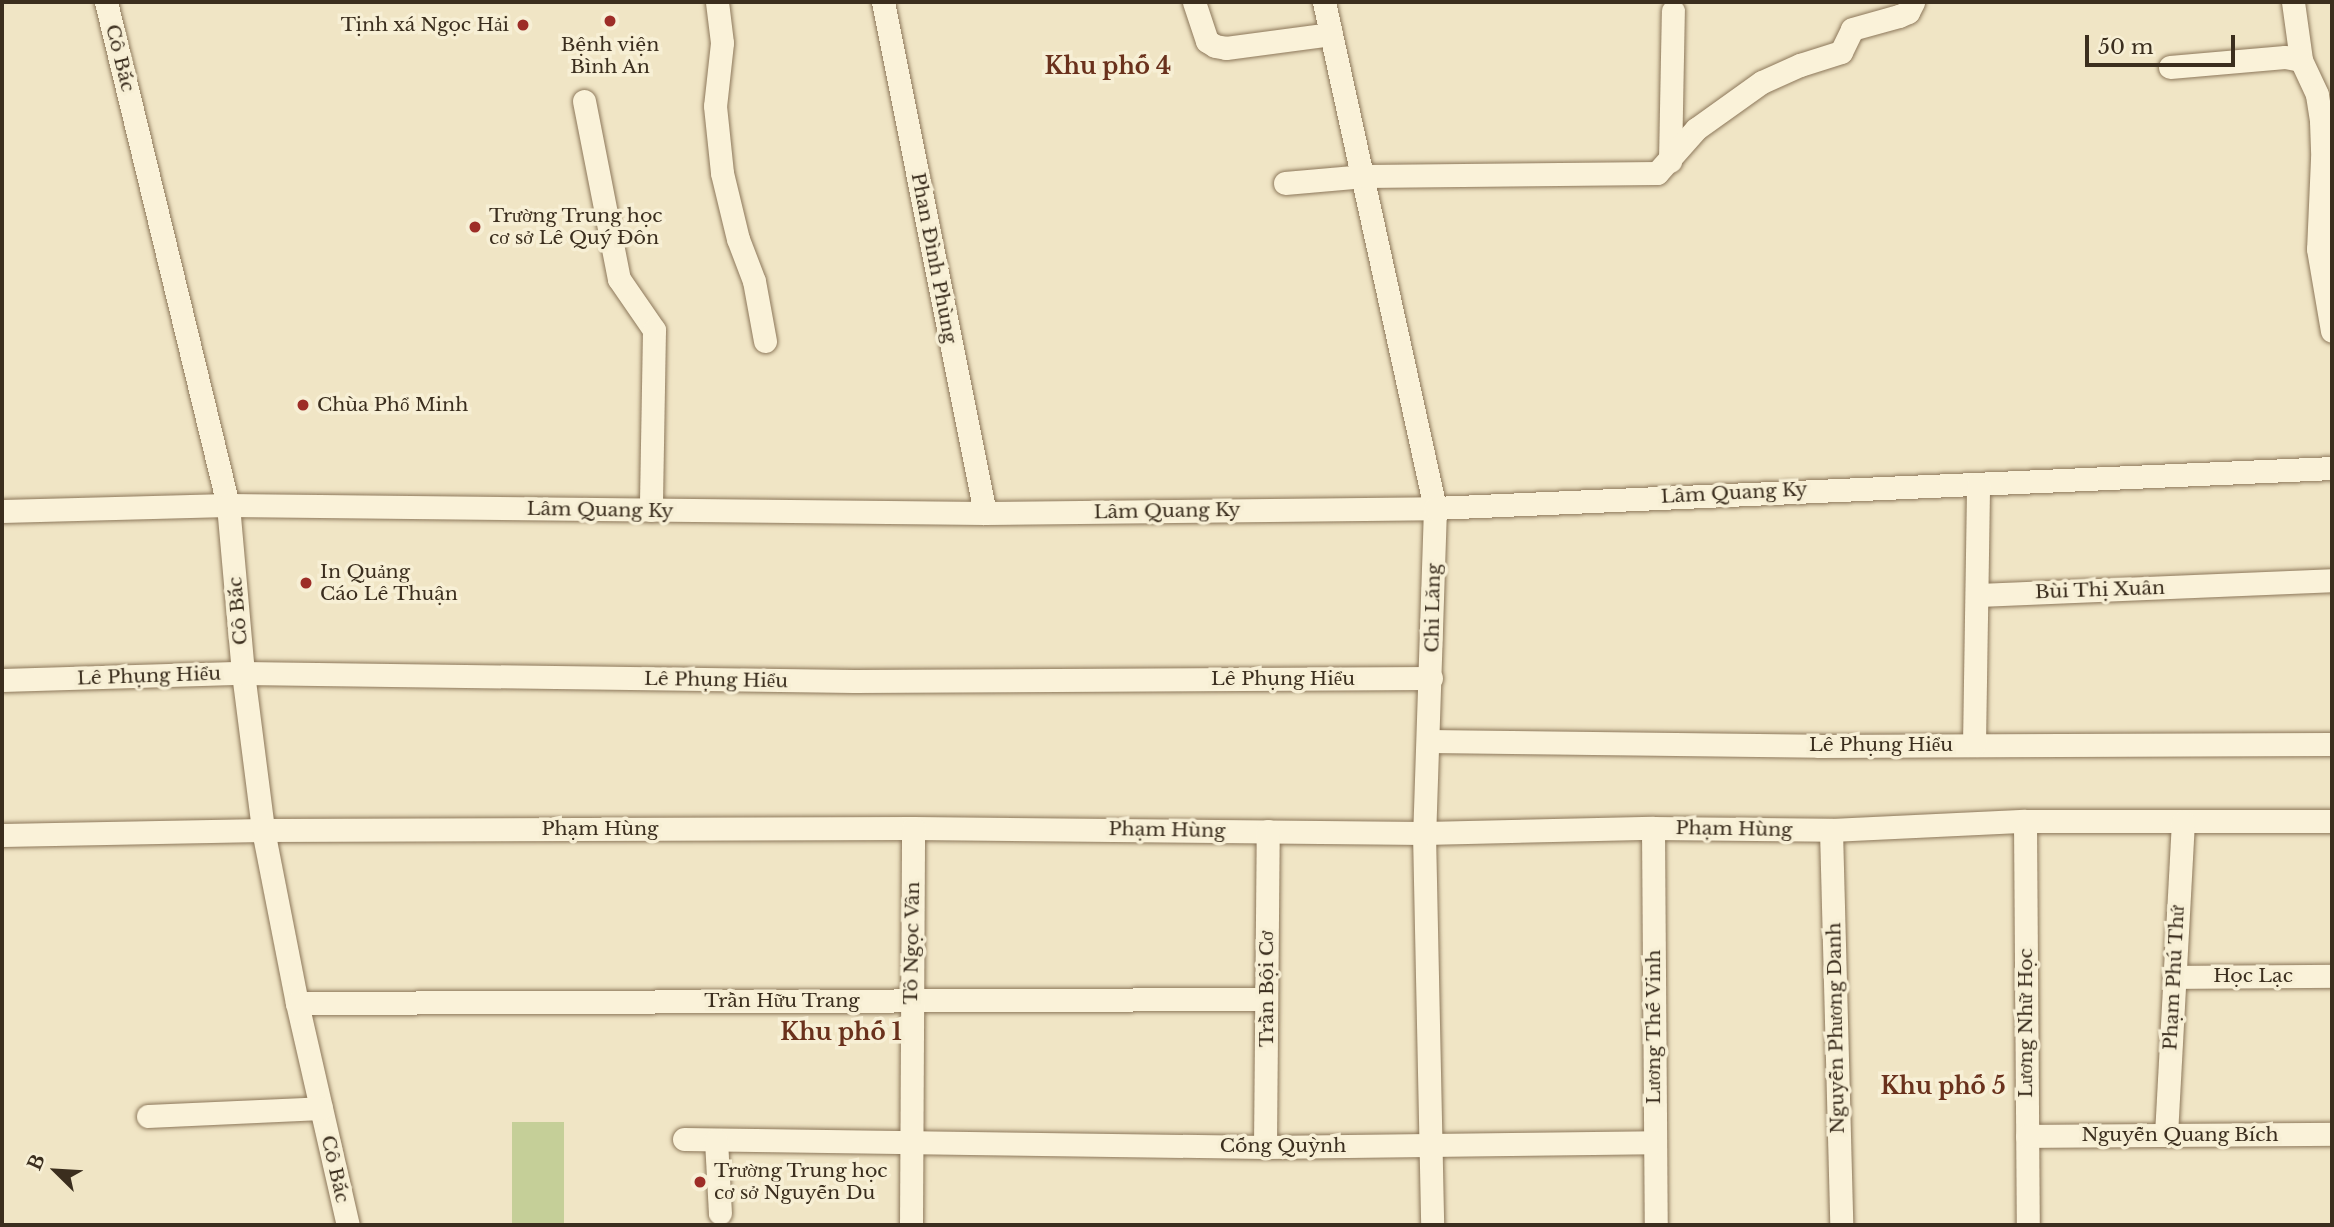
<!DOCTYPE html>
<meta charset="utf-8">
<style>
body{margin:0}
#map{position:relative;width:2334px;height:1227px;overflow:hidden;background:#f0e5c5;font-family:"Libre Baskerville",serif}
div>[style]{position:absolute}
.green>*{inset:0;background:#c5cf98;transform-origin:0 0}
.roads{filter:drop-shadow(0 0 2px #8c775a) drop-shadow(0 0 2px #8c775a)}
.minor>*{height:23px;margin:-11.5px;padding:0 11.5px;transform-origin:11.5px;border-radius:11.5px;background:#faf2d9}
.dots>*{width:19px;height:19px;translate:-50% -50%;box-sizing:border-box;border:4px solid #f7efd5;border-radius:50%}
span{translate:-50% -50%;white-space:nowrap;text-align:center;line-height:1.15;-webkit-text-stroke:7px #f7efd5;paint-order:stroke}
.poi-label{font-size:19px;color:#3b2e1e}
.right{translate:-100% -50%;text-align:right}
.left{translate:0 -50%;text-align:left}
.street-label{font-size:19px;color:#3b2e1e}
.quarter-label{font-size:23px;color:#6a311c;font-weight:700}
.frame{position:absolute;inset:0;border:4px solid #3b2e1e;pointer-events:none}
.north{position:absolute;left:21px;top:1136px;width:70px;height:70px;-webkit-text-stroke:5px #f7efd5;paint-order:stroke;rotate:294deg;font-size:19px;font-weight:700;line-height:28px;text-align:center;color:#3b2e1e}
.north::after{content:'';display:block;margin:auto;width:24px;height:32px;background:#3b2e1e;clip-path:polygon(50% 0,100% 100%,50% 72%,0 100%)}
.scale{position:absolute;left:2085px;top:35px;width:150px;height:32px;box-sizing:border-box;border:4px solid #3b2e1e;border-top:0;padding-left:9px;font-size:21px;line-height:24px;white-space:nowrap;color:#3b2e1e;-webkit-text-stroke:5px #f7efd5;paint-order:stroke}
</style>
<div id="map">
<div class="green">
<i style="left:512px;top:1122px;width:52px;height:103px"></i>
</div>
<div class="roads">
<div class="minor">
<i style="left:106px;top:2px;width:518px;rotate:76.37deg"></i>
<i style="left:228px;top:505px;width:169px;rotate:84.9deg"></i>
<i style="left:243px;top:673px;width:158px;rotate:82.7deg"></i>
<i style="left:263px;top:830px;width:176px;rotate:78.9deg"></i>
<i style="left:297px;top:1003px;width:228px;rotate:77.1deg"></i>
<i style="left:717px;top:2px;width:41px;rotate:83deg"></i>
<i style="left:722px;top:43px;width:63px;rotate:96.3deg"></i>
<i style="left:715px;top:106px;width:67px;rotate:84deg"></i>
<i style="left:722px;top:173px;width:68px;rotate:76.4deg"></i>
<i style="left:738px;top:239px;width:45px;rotate:69.1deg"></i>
<i style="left:754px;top:281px;width:61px;rotate:79.6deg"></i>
<i style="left:883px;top:2px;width:521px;rotate:78.71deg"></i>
<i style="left:1194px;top:2px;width:41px;rotate:71.6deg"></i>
<i style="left:1207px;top:41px;width:9px;rotate:32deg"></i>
<i style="left:1215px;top:46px;width:11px;rotate:10deg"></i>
<i style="left:1226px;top:48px;width:106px;rotate:-7.6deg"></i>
<i style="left:1324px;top:2px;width:518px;rotate:77.63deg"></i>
<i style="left:1435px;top:508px;width:325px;rotate:91.9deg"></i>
<i style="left:1424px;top:833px;width:392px;rotate:88.8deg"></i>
<i style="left:2293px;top:2px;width:59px;rotate:82.1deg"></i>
<i style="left:2170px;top:67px;width:115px;rotate:-5deg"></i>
<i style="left:2285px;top:57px;width:16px;rotate:11deg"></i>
<i style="left:2301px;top:60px;width:38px;rotate:65deg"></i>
<i style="left:2317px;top:95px;width:26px;rotate:81deg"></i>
<i style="left:2321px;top:121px;width:38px;rotate:88deg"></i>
<i style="left:2322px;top:159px;width:90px;rotate:92.5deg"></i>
<i style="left:2318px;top:249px;width:83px;rotate:80.3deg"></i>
<i style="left:584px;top:101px;width:181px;rotate:78.9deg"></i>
<i style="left:619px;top:279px;width:62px;rotate:55.5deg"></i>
<i style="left:654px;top:330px;width:180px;rotate:91deg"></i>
<i style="left:1670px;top:161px;width:150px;rotate:-88.9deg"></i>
<i style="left:1285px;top:183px;width:80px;rotate:-5deg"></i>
<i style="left:1365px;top:176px;width:292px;rotate:-0.6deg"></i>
<i style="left:1657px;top:173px;width:59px;rotate:-48.4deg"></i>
<i style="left:1696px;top:129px;width:81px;rotate:-35.5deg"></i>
<i style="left:1762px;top:82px;width:42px;rotate:-24.1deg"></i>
<i style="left:1800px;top:65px;width:43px;rotate:-17.6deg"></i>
<i style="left:1841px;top:52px;width:25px;rotate:-64deg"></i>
<i style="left:1852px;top:29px;width:49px;rotate:-15.5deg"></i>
<i style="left:1899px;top:16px;width:10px;rotate:-24deg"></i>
<i style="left:1908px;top:12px;width:11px;rotate:-63deg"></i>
<i style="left:2px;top:511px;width:226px;rotate:-1.5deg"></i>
<i style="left:228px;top:505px;width:757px;rotate:0.61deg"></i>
<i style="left:985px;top:513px;width:450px;rotate:-0.6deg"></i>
<i style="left:1435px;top:508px;width:898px;rotate:-2.55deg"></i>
<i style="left:1978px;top:595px;width:354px;rotate:-2.4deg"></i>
<i style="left:2px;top:680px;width:241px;rotate:-1.7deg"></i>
<i style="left:243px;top:673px;width:611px;rotate:0.75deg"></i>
<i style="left:854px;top:681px;width:577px;rotate:-0.3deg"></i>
<i style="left:1429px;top:741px;width:390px;rotate:0.7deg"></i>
<i style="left:1819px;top:746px;width:513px;rotate:-0.22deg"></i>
<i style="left:1974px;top:745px;width:260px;rotate:-89.1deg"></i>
<i style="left:2025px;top:821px;width:404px;rotate:89.6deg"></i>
<i style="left:1653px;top:828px;width:397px;rotate:89.6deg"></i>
<i style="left:1831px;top:830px;width:395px;rotate:88.5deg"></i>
<i style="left:2px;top:835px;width:261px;rotate:-1.1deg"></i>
<i style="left:263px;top:830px;width:650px;rotate:-0.18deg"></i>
<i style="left:913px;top:828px;width:511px;rotate:0.56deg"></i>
<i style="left:1424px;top:833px;width:229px;rotate:-1.3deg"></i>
<i style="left:1653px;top:828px;width:178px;rotate:0.6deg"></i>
<i style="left:1831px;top:830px;width:194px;rotate:-2.7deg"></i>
<i style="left:2025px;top:821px;width:307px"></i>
<i style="left:2174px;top:977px;width:158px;rotate:-0.4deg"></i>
<i style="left:297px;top:1003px;width:969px;rotate:-0.24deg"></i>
<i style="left:148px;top:1116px;width:173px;rotate:-2.6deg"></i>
<i style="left:2166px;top:1135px;width:314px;rotate:-86.9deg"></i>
<i style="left:2027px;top:1136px;width:305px;rotate:-0.4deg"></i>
<i style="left:684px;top:1139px;width:581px;rotate:0.79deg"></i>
<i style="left:1265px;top:1147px;width:389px;rotate:-0.7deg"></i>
<i style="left:716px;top:1140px;width:73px;rotate:86.9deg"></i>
<i style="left:1265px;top:1147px;width:316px;rotate:-89.5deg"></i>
<i style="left:911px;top:1225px;width:397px;rotate:-89.7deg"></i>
</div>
</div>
<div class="dots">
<i style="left:610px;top:21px;background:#9d2d27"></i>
<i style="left:523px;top:25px;background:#9d2d27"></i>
<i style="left:475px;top:227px;background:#9d2d27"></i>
<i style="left:303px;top:405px;background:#9d2d27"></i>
<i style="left:306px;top:583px;background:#9d2d27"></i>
<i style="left:700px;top:1182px;background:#9d2d27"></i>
</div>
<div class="poi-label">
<span class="right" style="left:509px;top:25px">Tịnh xá Ngọc Hải</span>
<span style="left:610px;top:56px">Bệnh viện<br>Bình An</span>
<span class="left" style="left:489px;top:227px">Trường Trung học<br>cơ sở Lê Quý Đôn</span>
<span class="left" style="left:317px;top:405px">Chùa Phổ Minh</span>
<span class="left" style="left:320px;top:583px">In Quảng<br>Cáo Lê Thuận</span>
<span class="left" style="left:714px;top:1182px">Trường Trung học<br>cơ sở Nguyễn Du</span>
</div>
<div class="street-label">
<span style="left:120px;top:58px;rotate:76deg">Cô Bắc</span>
<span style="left:934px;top:258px;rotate:79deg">Phan Đình Phùng</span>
<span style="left:1734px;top:493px;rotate:-3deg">Lâm Quang Ky</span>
<span style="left:600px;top:510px;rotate:1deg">Lâm Quang Ky</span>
<span style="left:1167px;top:511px;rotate:-1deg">Lâm Quang Ky</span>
<span style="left:2100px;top:590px;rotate:-2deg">Bùi Thị Xuân</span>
<span style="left:1433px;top:608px;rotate:-89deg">Chi Lăng</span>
<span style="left:238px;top:611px;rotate:-95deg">Cô Bắc</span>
<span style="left:149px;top:676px;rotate:-2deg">Lê Phụng Hiểu</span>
<span style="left:1283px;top:679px">Lê Phụng Hiểu</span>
<span style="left:716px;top:680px;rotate:1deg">Lê Phụng Hiểu</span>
<span style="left:1881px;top:745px">Lê Phụng Hiểu</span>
<span style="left:600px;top:829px">Phạm Hùng</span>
<span style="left:1734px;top:829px;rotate:1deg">Phạm Hùng</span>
<span style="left:1167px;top:830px;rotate:1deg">Phạm Hùng</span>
<span style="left:912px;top:943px;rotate:-89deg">Tô Ngọc Vân</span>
<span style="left:2253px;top:976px">Học Lạc</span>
<span style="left:2174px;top:978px;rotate:-87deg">Phạm Phú Thứ</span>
<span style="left:1267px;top:989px;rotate:-90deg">Trần Bội Cơ</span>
<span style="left:782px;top:1001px">Trần Hữu Trang</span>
<span style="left:2026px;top:1023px;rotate:-90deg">Lương Nhữ Học</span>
<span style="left:1654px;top:1027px;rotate:-90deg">Lương Thế Vinh</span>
<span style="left:1836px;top:1028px;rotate:-91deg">Nguyễn Phương Danh</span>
<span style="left:2180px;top:1135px">Nguyễn Quang Bích</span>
<span style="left:1283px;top:1146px">Cống Quỳnh</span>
<span style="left:335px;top:1169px;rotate:77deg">Cô Bắc</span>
</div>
<div class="quarter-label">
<span style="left:1108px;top:66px">Khu phố 4</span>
<span style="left:841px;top:1032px">Khu phố 1</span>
<span style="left:1943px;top:1086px">Khu phố 5</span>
</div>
<div class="frame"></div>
<div class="north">B</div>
<div class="scale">50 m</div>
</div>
